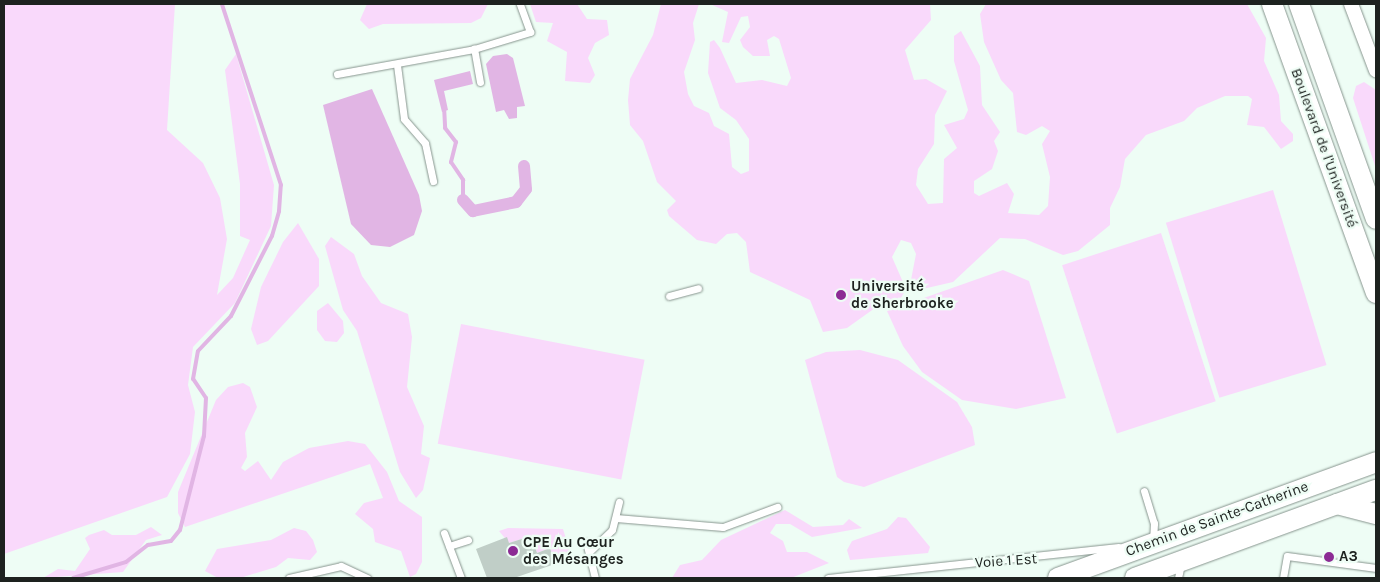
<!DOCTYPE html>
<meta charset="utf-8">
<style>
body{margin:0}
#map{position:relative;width:1380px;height:582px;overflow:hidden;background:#eefdf5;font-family:Karla,sans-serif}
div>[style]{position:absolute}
.green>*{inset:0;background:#f9d9fb;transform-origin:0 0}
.water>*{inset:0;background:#e1b5e4}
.stream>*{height:4px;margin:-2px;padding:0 2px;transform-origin:2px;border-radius:2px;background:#e1b5e4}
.canal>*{height:12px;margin:-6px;padding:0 6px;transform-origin:6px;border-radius:6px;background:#e1b5e4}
.building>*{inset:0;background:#c0cec7}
.roads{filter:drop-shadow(0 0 1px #87958e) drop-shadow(0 0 1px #87958e)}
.lane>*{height:7px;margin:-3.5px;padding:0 3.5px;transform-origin:3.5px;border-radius:3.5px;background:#fff}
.street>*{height:14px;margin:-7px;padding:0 7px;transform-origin:7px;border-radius:7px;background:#fff}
.secondary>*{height:20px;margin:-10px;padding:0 10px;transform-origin:10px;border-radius:10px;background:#fff}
.dots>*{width:14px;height:14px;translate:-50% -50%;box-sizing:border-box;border:2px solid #eefdf5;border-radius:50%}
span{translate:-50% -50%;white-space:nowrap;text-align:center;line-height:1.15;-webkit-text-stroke:4.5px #eefdf5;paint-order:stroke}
.street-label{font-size:15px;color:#1d221f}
.poi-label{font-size:15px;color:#1d221f;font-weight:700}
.left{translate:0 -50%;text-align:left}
.frame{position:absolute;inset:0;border:5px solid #1d221f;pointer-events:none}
</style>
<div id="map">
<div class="green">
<i style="clip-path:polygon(4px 4px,175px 4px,167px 130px,203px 163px,220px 198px,227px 239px,217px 295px,233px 278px,250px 240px,240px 236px,240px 184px,225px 70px,236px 54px,274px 185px,271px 226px,235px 303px,193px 347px,188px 385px,195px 412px,190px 454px,167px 497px,4px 554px)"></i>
<i style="clip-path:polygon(367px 4px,488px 4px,481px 18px,471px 23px,383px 24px,369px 29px,360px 20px)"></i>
<i style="clip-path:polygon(530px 4px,577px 4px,587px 19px,607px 20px,609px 35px,595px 43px,588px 58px,595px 75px,590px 83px,565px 81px,567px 52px,547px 41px,553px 23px,536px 22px)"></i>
<i style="clip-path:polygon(661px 4px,699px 4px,693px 23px,695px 40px,684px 72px,688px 94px,694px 106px,709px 113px,714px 126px,729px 134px,732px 167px,741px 174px,749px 171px,749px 139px,736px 120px,720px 108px,708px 73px,710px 42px,714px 40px,720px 48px,736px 83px,762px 80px,787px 86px,791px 78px,779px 39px,774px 36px,767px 40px,770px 56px,753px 56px,743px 47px,740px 40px,750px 27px,748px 16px,741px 17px,729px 43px,722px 42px,728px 12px,710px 4px,930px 4px,931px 20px,905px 50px,914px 80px,926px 79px,947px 91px,935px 115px,934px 144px,918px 169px,916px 185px,928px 204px,943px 203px,944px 159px,957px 148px,944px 125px,964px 119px,968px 110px,954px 61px,954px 36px,961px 31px,980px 66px,982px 105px,1000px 132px,994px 141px,998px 151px,992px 169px,974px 181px,974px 193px,979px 196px,1007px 183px,1014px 194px,1008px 213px,1039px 215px,1048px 206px,1050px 177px,1042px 144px,1050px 131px,1042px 126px,1026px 135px,1017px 132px,1013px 93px,1001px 80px,984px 42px,980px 14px,986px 4px,1247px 4px,1266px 38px,1264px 61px,1279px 95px,1281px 121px,1293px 134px,1293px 141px,1281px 149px,1264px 127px,1247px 125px,1252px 99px,1248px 96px,1225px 96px,1197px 108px,1184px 121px,1146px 135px,1125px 159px,1120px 187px,1110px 208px,1110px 225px,1078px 251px,1063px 255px,1025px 239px,1000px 238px,953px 282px,914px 291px,910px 285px,916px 254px,911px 243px,901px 240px,892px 257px,906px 289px,901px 298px,875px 308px,847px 328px,823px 332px,810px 300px,750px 272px,746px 242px,737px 233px,727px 234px,716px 244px,697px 240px,669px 216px,667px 210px,676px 201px,657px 182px,643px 141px,630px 125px,628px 100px,630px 79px,653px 35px)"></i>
<i style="clip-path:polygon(1364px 82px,1376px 90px,1376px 169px,1353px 98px,1356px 86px)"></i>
<i style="left:1273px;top:190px;width:183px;height:112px;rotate:73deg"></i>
<i style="clip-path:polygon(298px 223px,319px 259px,319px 286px,268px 341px,257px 345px,251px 329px,261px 287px,283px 242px)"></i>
<i style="left:1161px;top:233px;width:177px;height:104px;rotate:72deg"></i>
<i style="clip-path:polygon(331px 237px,354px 254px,362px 276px,381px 303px,408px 314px,412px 337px,407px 387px,424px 426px,421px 454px,430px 458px,423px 490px,416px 498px,400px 472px,357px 331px,343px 310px,325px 246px)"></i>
<i style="clip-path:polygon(1003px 270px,1029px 281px,1066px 398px,1016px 409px,962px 400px,922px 372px,903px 346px,887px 311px)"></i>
<i style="clip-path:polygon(328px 303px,343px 321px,344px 333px,337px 342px,325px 341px,317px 330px,317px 311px)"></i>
<i style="left:461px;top:324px;width:187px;height:122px;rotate:11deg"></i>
<i style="clip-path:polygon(860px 350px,898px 360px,957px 402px,972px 427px,975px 445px,864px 487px,844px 482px,837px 477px,805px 360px,826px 352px)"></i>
<i style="clip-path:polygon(243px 383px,250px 387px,257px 407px,245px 433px,247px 457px,241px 468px,245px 471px,258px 461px,271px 480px,283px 462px,309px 448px,348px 441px,365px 444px,387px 472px,399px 501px,422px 517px,422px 562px,416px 574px,410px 577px,401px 551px,375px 542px,373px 529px,355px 514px,364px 503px,383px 498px,370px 464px,185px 527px,178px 513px,178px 492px,216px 400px,228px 387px)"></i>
<i style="clip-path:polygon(785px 510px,813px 527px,843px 525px,849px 519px,862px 528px,812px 537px,790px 524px,776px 524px,770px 533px,783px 541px,787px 552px,807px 552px,829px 563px,791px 578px,672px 578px,680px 565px,702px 560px,721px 540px)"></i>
<i style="clip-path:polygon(898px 517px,906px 518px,930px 547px,928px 553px,850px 560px,847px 550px,852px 541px,887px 529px)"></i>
<i style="clip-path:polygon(151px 527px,162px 535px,146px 540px,123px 572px,43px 578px,58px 569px,75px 571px,90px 549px,85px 538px,89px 535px,104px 530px,112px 535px,136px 535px)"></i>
<i style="clip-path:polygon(294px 528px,306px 531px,313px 540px,317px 552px,310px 560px,288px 558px,276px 567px,240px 578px,218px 578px,205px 571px,217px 549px,271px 540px)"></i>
<i style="clip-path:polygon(508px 528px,563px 529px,572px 558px,555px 564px,550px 548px,537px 553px,531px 536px,509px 543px,499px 531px)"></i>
</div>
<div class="water">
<i style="clip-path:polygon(507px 54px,513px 58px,525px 106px,517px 107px,517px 118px,509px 119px,504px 110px,496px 112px,486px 64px,493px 56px)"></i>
<i style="clip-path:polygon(470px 71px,473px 84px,444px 91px,448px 110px,442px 112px,434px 80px)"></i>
<i style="clip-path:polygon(372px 89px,419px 195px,422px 211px,414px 235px,390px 247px,371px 245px,351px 224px,323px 105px)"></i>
</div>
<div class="stream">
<i style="left:444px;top:106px;width:22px;rotate:87deg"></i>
<i style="left:445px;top:128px;width:18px;rotate:52deg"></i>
<i style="left:456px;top:142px;width:21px;rotate:104deg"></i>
<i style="left:451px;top:162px;width:22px;rotate:56deg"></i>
<i style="left:463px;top:180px;width:20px;rotate:90deg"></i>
<i style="left:73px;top:578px;width:55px;rotate:-16.8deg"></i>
<i style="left:126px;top:562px;width:28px;rotate:-38deg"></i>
<i style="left:148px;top:545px;width:23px;rotate:-10deg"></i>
<i style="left:171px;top:541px;width:14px;rotate:-51deg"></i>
<i style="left:180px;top:530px;width:97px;rotate:-75.7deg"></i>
<i style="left:204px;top:436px;width:38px;rotate:-87deg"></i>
<i style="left:206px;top:398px;width:23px;rotate:-124deg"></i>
<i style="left:193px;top:379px;width:28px;rotate:-80deg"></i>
<i style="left:198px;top:351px;width:48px;rotate:-46.7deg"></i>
<i style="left:231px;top:316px;width:90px;rotate:-62.9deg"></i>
<i style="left:272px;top:236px;width:26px;rotate:-74deg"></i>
<i style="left:279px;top:211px;width:26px;rotate:-86deg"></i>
<i style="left:281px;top:185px;width:190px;rotate:-108.1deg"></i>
</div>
<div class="canal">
<i style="left:463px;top:200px;width:15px;rotate:48deg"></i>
<i style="left:473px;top:211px;width:44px;rotate:-11.8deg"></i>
<i style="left:516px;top:202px;width:16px;rotate:-52deg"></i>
<i style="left:526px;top:189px;width:23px;rotate:-95deg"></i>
</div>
<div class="building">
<i style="clip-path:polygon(531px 536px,537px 553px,550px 548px,555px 564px,514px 578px,487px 578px,476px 549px,507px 537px,509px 543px)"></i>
</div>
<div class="roads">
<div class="lane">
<i style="left:397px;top:65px;width:54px;rotate:82.6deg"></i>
<i style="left:404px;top:119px;width:32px;rotate:49deg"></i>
<i style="left:425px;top:143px;width:39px;rotate:78deg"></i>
<i style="left:337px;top:74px;width:139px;rotate:-10.3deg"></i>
<i style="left:480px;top:82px;width:34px;rotate:-100deg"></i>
<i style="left:474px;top:49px;width:59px;rotate:-16.9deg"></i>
<i style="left:530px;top:32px;width:30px;rotate:-110deg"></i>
<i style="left:669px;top:296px;width:30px;rotate:-15deg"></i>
<i style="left:1144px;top:491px;width:34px;rotate:73deg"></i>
<i style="left:1154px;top:523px;width:17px;rotate:93deg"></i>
<i style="left:616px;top:518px;width:107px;rotate:4.8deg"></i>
<i style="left:723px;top:527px;width:58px;rotate:-20.3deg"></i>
<i style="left:444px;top:533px;width:48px;rotate:69.3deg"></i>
<i style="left:586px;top:542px;width:37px;rotate:76deg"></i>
<i style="left:449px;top:546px;width:20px;rotate:-18deg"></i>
<i style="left:590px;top:551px;width:30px;rotate:-44deg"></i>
<i style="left:612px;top:530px;width:29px;rotate:-76deg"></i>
<i style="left:289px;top:578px;width:53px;rotate:-13deg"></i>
<i style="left:341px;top:566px;width:29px;rotate:25deg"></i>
<i style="left:828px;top:578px;width:292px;rotate:-6.1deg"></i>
<i style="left:1178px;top:578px;width:14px;rotate:-78deg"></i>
<i style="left:1283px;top:578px;width:22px;rotate:-80deg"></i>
<i style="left:1287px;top:556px;width:90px;rotate:7.7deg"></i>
</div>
<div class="street">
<i style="left:1351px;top:4px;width:71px;rotate:69.3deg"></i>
</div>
<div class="secondary">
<i style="left:1272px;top:4px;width:307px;rotate:70.2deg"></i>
<i style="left:1299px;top:4px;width:228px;rotate:70.3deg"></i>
<i style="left:1337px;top:504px;width:40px;rotate:14.4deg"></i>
<i style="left:1058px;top:578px;width:338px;rotate:-20deg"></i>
<i style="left:1135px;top:578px;width:257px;rotate:-20.1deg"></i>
</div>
</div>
<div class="dots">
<i style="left:841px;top:295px;background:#8c2b94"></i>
<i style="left:513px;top:551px;background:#8c2b94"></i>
<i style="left:1329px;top:557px;background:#8c2b94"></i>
</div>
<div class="street-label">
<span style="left:1324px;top:148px;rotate:70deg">Boulevard de l'Université</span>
<span style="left:1217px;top:519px;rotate:-20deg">Chemin de Sainte-Catherine</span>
<span style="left:1006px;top:561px;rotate:-4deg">Voie 1 Est</span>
</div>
<div class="poi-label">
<span class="left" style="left:851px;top:295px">Université<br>de Sherbrooke</span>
<span class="left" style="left:523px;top:551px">CPE Au Cœur<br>des Mésanges</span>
<span class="left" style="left:1339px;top:557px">A3</span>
</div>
<div class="frame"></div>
</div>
